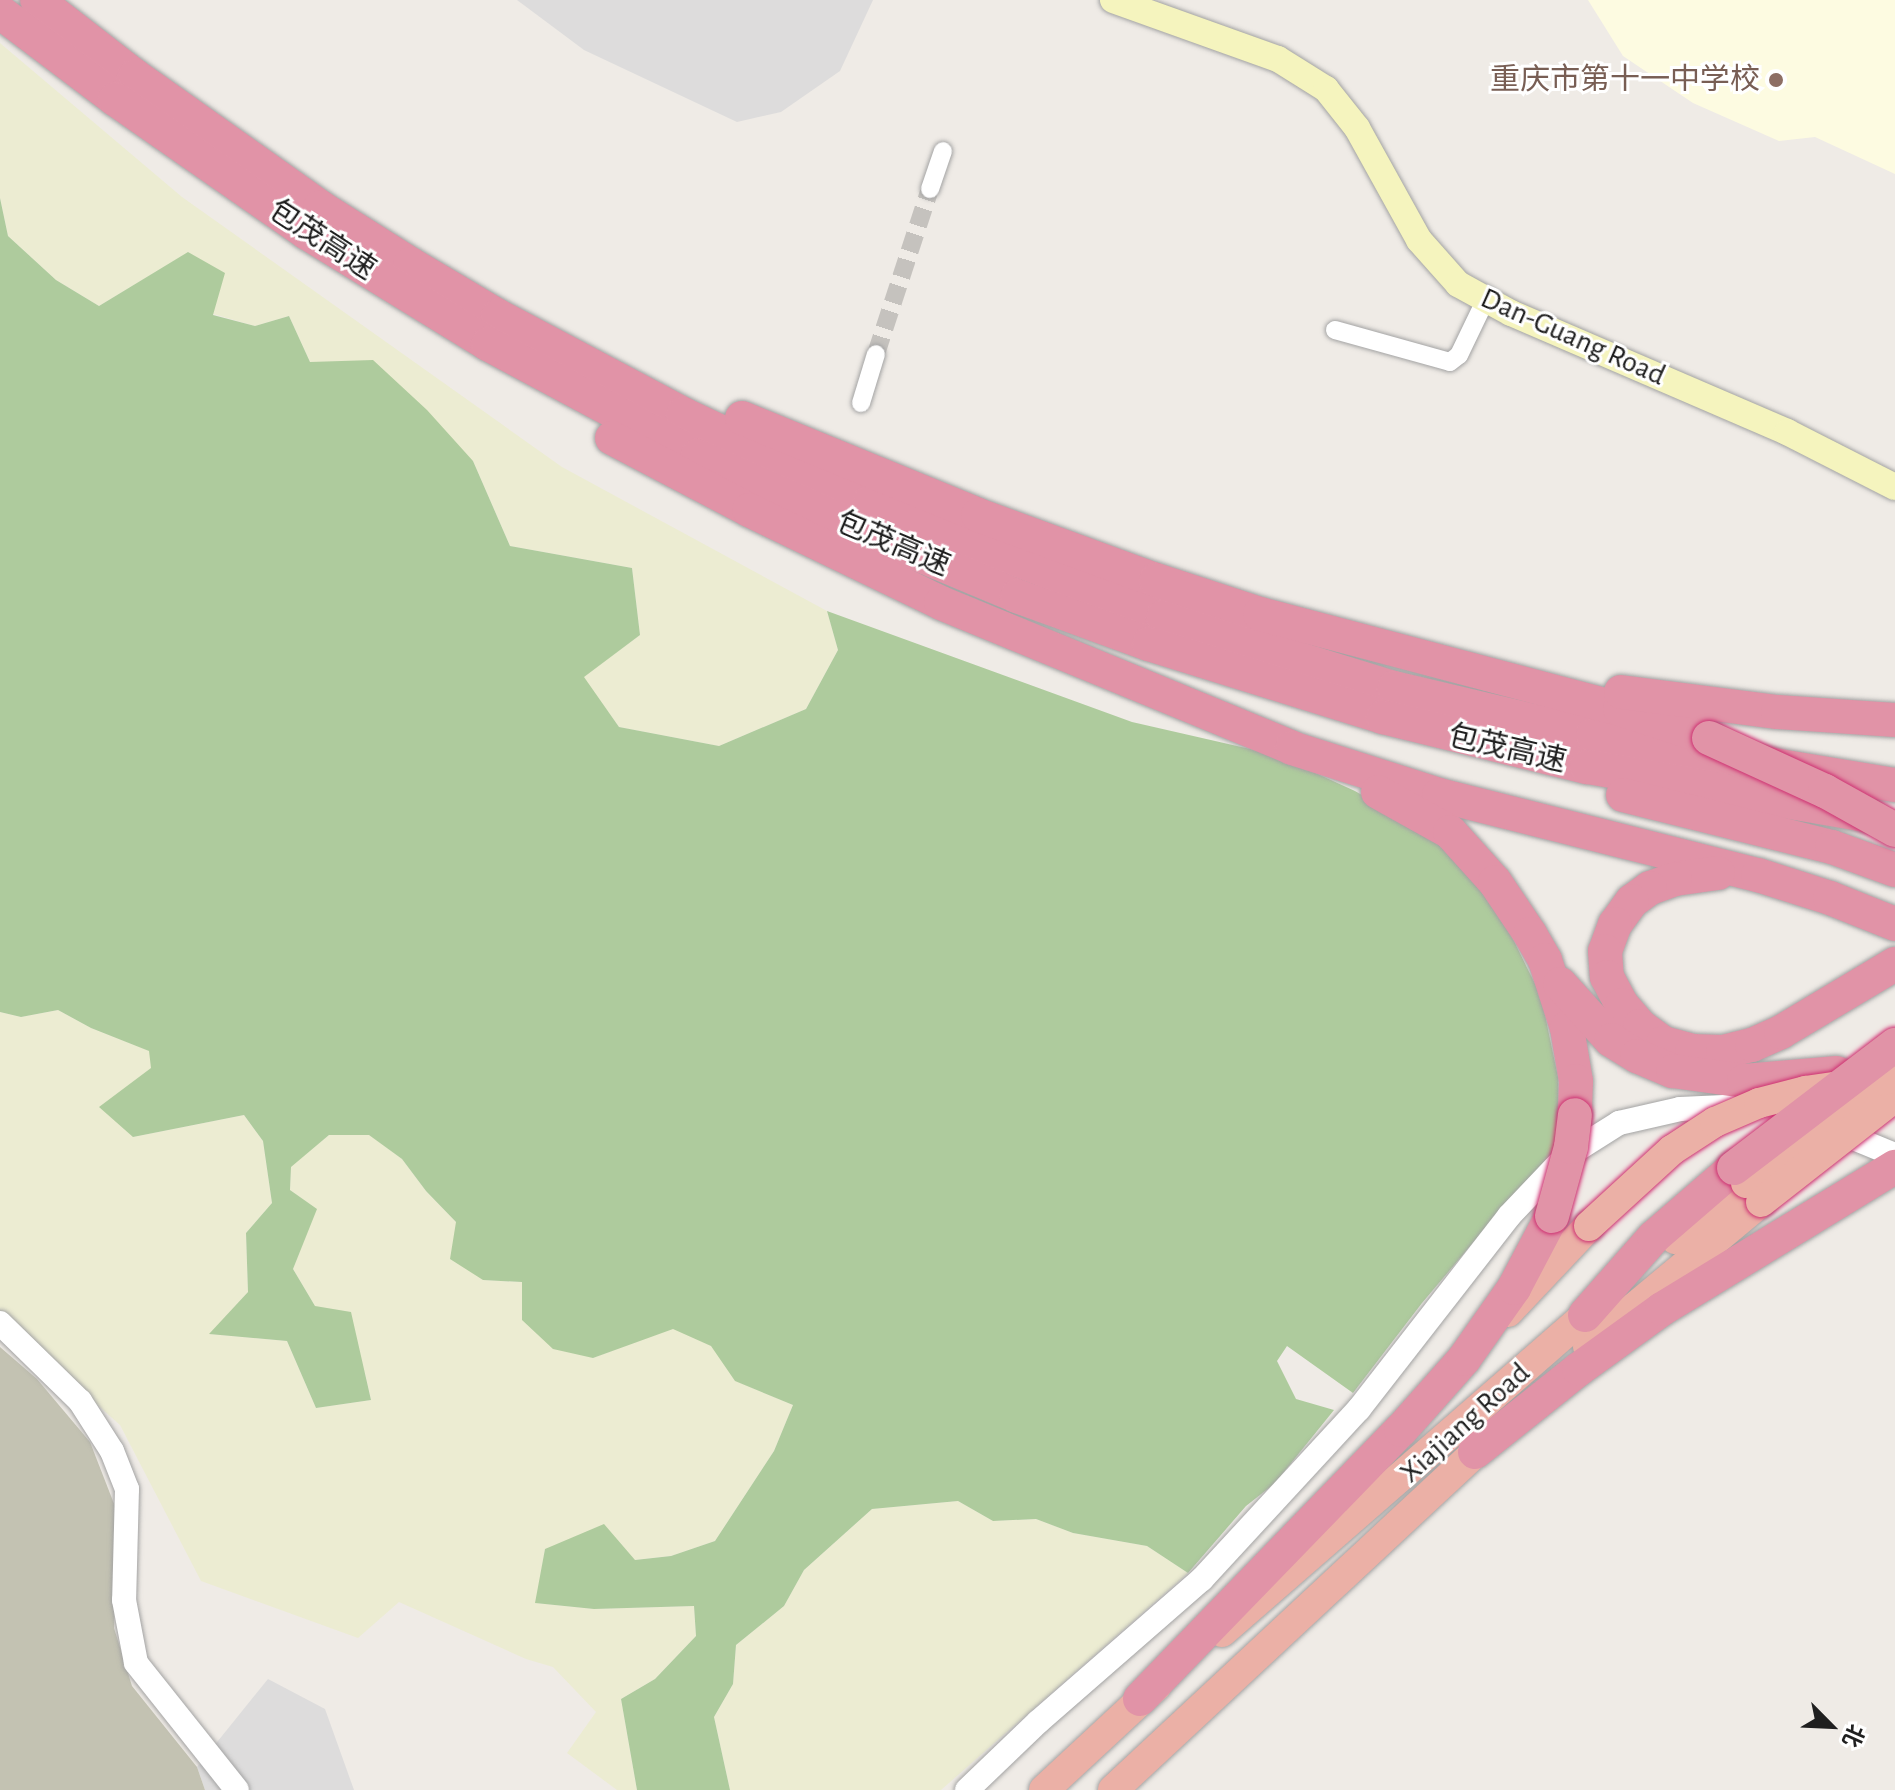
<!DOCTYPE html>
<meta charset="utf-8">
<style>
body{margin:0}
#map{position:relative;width:1895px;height:1790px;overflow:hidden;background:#efebe6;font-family:"Alegreya Sans","Noto Sans SC",sans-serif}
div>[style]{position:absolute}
.residential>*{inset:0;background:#dddcdc}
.education>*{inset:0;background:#fdfbe1}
.construction>*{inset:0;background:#c3c2b2}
.farmland>*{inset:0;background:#ececd2}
.forest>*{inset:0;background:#aecb9d}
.minor-tunnel>*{height:18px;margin-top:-9px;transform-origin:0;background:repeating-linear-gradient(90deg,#c5c2be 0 18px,transparent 0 27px)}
.roads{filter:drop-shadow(0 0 2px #a3a3a3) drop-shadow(0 0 2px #a3a3a3)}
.minor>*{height:18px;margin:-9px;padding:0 9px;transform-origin:9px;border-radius:9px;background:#fff}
.tertiary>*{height:24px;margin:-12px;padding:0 12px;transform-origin:12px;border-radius:12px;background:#fff}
.secondary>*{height:26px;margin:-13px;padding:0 13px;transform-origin:13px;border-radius:13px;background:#f5f4be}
.trunk>*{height:30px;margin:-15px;padding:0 15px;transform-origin:15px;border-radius:15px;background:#ebb0a6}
.motorway>*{height:34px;margin:-17px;padding:0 17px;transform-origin:17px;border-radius:17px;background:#e193a7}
.bridges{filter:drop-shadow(0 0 2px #ce3172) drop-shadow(0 0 2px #ce3172)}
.trunk-bridge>*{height:30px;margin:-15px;padding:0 15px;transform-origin:15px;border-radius:15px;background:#ebb0a6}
.motorway-bridge>*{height:34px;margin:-17px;padding:0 17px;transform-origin:17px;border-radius:17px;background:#e193a7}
.dots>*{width:22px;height:22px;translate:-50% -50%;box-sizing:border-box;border:4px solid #fff;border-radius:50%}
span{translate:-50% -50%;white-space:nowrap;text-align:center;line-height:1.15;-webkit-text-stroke:6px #fff;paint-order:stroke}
.education-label{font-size:30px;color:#785e54}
.right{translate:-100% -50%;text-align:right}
.street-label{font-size:30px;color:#1f1f1f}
.north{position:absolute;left:1791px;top:1686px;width:80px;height:80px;-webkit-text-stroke:6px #fff;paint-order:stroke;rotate:114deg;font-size:22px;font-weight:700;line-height:32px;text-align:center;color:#1f1f1f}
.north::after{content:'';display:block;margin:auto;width:28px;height:36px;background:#1f1f1f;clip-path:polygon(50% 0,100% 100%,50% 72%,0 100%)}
</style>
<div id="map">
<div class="residential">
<i style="clip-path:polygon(517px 0,873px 0,840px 71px,781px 112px,737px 122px,584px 50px)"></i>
<i style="clip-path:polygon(268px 1679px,325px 1709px,354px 1790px,205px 1790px,197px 1767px)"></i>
</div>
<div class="education">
<i style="clip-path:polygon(1588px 0,1895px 0,1895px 174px,1815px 137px,1779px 141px,1693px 103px,1623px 56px)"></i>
</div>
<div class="construction">
<i style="clip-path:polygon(0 1347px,37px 1379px,90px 1442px,118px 1514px,114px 1628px,132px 1686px,197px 1767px,205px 1790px,0 1790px)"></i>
</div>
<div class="farmland">
<i style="clip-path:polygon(0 43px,182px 197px,562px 467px,827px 611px,838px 650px,806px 709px,719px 746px,619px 727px,583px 677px,640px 635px,632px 568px,510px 546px,473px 461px,310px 362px,289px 316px,255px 326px,213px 314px,189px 252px,99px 306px,56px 280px,8px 236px,0 198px)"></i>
<i style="clip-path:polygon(58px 1010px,91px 1028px,150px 1051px,152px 1067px,133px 1137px,244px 1115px,263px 1141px,272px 1203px,246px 1233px,248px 1292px,210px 1334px,287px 1341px,316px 1408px,371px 1400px,365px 1373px,315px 1306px,293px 1269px,316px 1209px,290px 1190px,291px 1166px,329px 1135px,370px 1135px,402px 1159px,426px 1191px,456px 1222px,483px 1280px,522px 1282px,593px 1358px,673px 1328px,712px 1346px,736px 1381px,793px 1405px,774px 1451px,715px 1541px,671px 1556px,635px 1560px,545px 1549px,536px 1603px,594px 1609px,694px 1606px,696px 1636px,655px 1679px,621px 1699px,637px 1790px,617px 1790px,567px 1753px,596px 1712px,553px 1667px,526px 1659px,399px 1602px,358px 1638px,201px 1581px,120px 1425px,0 1318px,0 1012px,21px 1017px)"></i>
<i style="clip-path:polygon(958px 1501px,993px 1521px,1036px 1519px,1073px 1533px,1147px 1546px,1188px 1573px,941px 1790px,730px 1790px,714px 1717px,733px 1684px,736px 1645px,784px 1606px,804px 1570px,872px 1509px)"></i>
</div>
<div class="forest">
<i style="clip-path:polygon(0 198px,8px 236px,56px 280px,99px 306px,188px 252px,225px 273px,213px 315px,255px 326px,289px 316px,310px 362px,373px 360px,427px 410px,473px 461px,510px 546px,632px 568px,640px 635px,584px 677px,619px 727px,719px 746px,806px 709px,838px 650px,827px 611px,1132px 722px,1276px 755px,1355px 791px,1422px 830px,1470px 871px,1512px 937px,1541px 996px,1558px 1077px,1559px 1151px,1499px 1212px,1422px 1303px,1353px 1393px,1287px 1346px,1277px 1361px,1296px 1399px,1334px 1410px,1275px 1483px,1246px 1506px,1188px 1573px,1147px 1546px,1073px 1533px,1036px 1519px,993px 1521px,958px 1501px,872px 1509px,804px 1570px,784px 1606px,736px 1645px,733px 1684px,714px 1717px,730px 1790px,637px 1790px,621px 1699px,655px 1679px,696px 1636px,694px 1606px,594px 1609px,535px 1603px,545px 1549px,604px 1524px,635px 1560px,671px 1556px,715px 1541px,774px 1451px,793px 1405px,735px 1381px,711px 1346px,673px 1329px,593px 1358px,553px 1349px,522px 1320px,522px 1282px,483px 1280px,450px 1259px,456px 1222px,426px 1191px,402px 1159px,369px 1135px,329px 1135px,291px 1167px,290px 1190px,317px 1209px,293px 1269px,315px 1306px,351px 1312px,371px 1400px,316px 1408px,287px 1341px,209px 1334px,248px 1292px,246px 1233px,272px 1203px,263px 1141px,244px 1115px,133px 1137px,99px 1107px,151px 1068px,149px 1051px,91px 1028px,58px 1010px,21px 1017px,0 1012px)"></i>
</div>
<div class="minor-tunnel">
<i style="left:876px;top:354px;width:174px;rotate:-71.9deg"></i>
</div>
<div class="roads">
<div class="minor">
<i style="left:930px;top:189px;width:40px;rotate:-71.1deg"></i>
<i style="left:1335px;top:330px;width:119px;rotate:15.5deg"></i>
<i style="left:1450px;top:362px;width:11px;rotate:-38deg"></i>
<i style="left:1459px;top:355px;width:60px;rotate:-64.3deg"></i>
<i style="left:861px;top:403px;width:51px;rotate:-73deg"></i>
</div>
<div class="tertiary">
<i style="left:1834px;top:1130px;width:66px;rotate:22.3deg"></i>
<i style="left:0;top:1323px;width:112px;rotate:44.3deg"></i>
<i style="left:80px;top:1401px;width:59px;rotate:57.4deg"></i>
<i style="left:112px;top:1451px;width:41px;rotate:68.5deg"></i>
<i style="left:127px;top:1489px;width:111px;rotate:91.5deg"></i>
<i style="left:124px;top:1600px;width:64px;rotate:79.2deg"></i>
<i style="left:136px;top:1663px;width:162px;rotate:51.5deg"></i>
<i style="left:967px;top:1790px;width:98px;rotate:-43.8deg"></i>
<i style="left:1038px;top:1722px;width:218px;rotate:-41.1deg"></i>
<i style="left:1202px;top:1579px;width:231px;rotate:-47.3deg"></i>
<i style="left:1359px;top:1409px;width:244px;rotate:-52.1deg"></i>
<i style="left:1509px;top:1216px;width:81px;rotate:-46.5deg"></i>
<i style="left:1565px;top:1157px;width:64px;rotate:-32.2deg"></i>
<i style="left:1619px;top:1123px;width:63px;rotate:-12.9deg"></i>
<i style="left:1680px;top:1109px;width:66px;rotate:-2.6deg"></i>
</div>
<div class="secondary">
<i style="left:1113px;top:0;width:175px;rotate:19.7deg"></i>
<i style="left:1278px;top:59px;width:57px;rotate:32deg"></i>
<i style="left:1326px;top:89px;width:50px;rotate:51.5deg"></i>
<i style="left:1357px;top:128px;width:128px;rotate:61deg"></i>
<i style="left:1419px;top:240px;width:59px;rotate:48.4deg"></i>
<i style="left:1458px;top:284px;width:60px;rotate:28.7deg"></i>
<i style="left:1511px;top:313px;width:301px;rotate:23.3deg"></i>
<i style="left:1787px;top:432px;width:121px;rotate:27deg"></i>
</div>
<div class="trunk">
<i style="left:1675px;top:1239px;width:90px;rotate:-38.3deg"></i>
<i style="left:1508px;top:1312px;width:118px;rotate:-46.7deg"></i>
<i style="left:1588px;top:1346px;width:225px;rotate:-39.8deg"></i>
<i style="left:1222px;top:1632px;width:504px;rotate:-41.06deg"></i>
<i style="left:1044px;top:1790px;width:154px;rotate:-42.9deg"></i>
<i style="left:1113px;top:1790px;width:518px;rotate:-42.97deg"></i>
</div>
<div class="motorway">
<i style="left:37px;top:0;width:124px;rotate:37.8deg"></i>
<i style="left:135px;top:76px;width:227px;rotate:35.3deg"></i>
<i style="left:320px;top:207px;width:107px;rotate:32.3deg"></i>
<i style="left:410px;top:264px;width:102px;rotate:30.6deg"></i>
<i style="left:498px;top:316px;width:209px;rotate:27.9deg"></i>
<i style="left:683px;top:414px;width:207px;rotate:25.2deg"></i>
<i style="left:870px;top:502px;width:315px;rotate:21.4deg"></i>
<i style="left:1163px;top:617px;width:242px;rotate:17.1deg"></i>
<i style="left:1394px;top:688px;width:204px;rotate:13.3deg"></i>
<i style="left:1593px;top:735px;width:306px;rotate:9.4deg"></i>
<i style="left:0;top:12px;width:144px;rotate:37.1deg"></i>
<i style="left:115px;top:99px;width:234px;rotate:34.9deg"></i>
<i style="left:307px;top:233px;width:212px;rotate:31.5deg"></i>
<i style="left:488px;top:344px;width:237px;rotate:28.2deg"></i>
<i style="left:697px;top:456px;width:209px;rotate:24.2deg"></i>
<i style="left:888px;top:542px;width:140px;rotate:22.7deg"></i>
<i style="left:1017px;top:596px;width:140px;rotate:20deg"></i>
<i style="left:1149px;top:644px;width:245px;rotate:17.3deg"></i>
<i style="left:1383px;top:717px;width:210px;rotate:13.8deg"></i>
<i style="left:1587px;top:767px;width:283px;rotate:9.8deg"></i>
<i style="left:742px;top:418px;width:255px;rotate:22.3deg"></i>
<i style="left:978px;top:515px;width:189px;rotate:20.1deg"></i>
<i style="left:1156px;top:580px;width:109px;rotate:18.1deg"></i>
<i style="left:1260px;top:614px;width:372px;rotate:14.8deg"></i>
<i style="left:1620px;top:709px;width:93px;rotate:18.2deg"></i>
<i style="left:612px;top:438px;width:155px;rotate:27.7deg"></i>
<i style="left:749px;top:510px;width:213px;rotate:25.8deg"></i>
<i style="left:941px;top:603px;width:380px;rotate:22.4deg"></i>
<i style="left:1292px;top:748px;width:154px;rotate:17.7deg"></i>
<i style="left:1439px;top:795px;width:329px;rotate:14.1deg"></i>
<i style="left:1758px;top:875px;width:76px;rotate:17.7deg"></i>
<i style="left:1830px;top:898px;width:70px;rotate:21.8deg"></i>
<i style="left:1621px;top:692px;width:158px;rotate:7.3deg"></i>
<i style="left:1778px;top:712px;width:117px;rotate:3.9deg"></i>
<i style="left:1378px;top:792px;width:82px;rotate:29.1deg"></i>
<i style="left:1450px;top:832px;width:67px;rotate:48deg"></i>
<i style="left:1495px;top:882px;width:63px;rotate:56.1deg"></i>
<i style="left:1530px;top:934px;width:30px;rotate:60deg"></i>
<i style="left:1545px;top:960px;width:71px;rotate:72.1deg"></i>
<i style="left:1567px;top:1028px;width:54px;rotate:80.4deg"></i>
<i style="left:1576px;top:1081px;width:34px;rotate:92deg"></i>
<i style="left:1623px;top:795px;width:215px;rotate:14deg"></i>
<i style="left:1832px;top:847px;width:67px;rotate:20.1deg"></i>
<i style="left:1718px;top:873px;width:43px;rotate:172.1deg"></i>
<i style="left:1675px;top:879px;width:27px;rotate:160deg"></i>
<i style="left:1650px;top:888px;width:22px;rotate:144deg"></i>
<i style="left:1632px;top:901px;width:29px;rotate:126deg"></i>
<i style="left:1615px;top:924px;width:29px;rotate:110deg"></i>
<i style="left:1605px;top:951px;width:26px;rotate:86deg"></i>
<i style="left:1607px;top:977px;width:32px;rotate:62deg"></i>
<i style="left:1622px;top:1005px;width:28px;rotate:49deg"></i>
<i style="left:1640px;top:1026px;width:29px;rotate:36deg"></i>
<i style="left:1663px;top:1043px;width:30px;rotate:15deg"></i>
<i style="left:1692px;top:1051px;width:31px;rotate:2deg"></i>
<i style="left:1723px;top:1052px;width:30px;rotate:-14deg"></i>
<i style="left:1752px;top:1045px;width:32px;rotate:-24deg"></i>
<i style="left:1781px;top:1032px;width:133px;rotate:-30.8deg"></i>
<i style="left:1560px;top:984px;width:76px;rotate:47.7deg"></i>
<i style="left:1611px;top:1040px;width:31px;rotate:32deg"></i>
<i style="left:1637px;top:1056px;width:39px;rotate:23deg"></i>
<i style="left:1673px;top:1071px;width:72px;rotate:8deg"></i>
<i style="left:1744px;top:1081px;width:93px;rotate:-4.9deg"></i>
<i style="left:1585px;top:1315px;width:104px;rotate:-48.5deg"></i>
<i style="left:1654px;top:1237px;width:106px;rotate:-40.8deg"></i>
<i style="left:1475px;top:1452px;width:133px;rotate:-38.6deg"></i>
<i style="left:1579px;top:1369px;width:102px;rotate:-35.9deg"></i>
<i style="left:1662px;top:1309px;width:273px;rotate:-31.4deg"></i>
<i style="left:1140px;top:1699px;width:375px;rotate:-45.9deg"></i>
<i style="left:1401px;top:1430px;width:95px;rotate:-48.4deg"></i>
<i style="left:1464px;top:1359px;width:87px;rotate:-54.8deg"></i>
<i style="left:1514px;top:1288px;width:81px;rotate:-62.2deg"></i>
</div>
</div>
<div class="bridges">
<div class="trunk-bridge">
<i style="left:1746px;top:1183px;width:167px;rotate:-38deg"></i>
<i style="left:1761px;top:1202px;width:170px;rotate:-38.1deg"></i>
<i style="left:1589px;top:1226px;width:113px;rotate:-42.5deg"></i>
<i style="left:1672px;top:1150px;width:51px;rotate:-33.1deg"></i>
<i style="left:1715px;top:1122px;width:48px;rotate:-23.4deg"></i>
<i style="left:1759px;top:1103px;width:48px;rotate:-14.6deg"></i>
<i style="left:1805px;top:1091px;width:91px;rotate:-8.2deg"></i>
</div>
<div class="motorway-bridge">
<i style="left:1709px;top:738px;width:128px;rotate:24.6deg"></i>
<i style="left:1825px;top:791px;width:80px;rotate:29.1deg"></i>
<i style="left:1734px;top:1168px;width:203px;rotate:-37.4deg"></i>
<i style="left:1552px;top:1216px;width:72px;rotate:-74.6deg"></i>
<i style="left:1571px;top:1147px;width:32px;rotate:-83deg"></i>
</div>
</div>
<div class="dots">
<i style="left:1776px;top:80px;background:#8d6e63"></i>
</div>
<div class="education-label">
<span class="right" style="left:1760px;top:80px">重庆市第十一中学校</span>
</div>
<div class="street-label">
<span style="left:322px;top:240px;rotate:33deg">包茂高速</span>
<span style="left:1573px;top:337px;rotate:24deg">Dan-Guang Road</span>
<span style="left:893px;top:544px;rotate:23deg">包茂高速</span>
<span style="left:1507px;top:749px;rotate:13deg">包茂高速</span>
<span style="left:1465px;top:1423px;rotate:-42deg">Xiajiang Road</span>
</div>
<div class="north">北</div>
</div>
